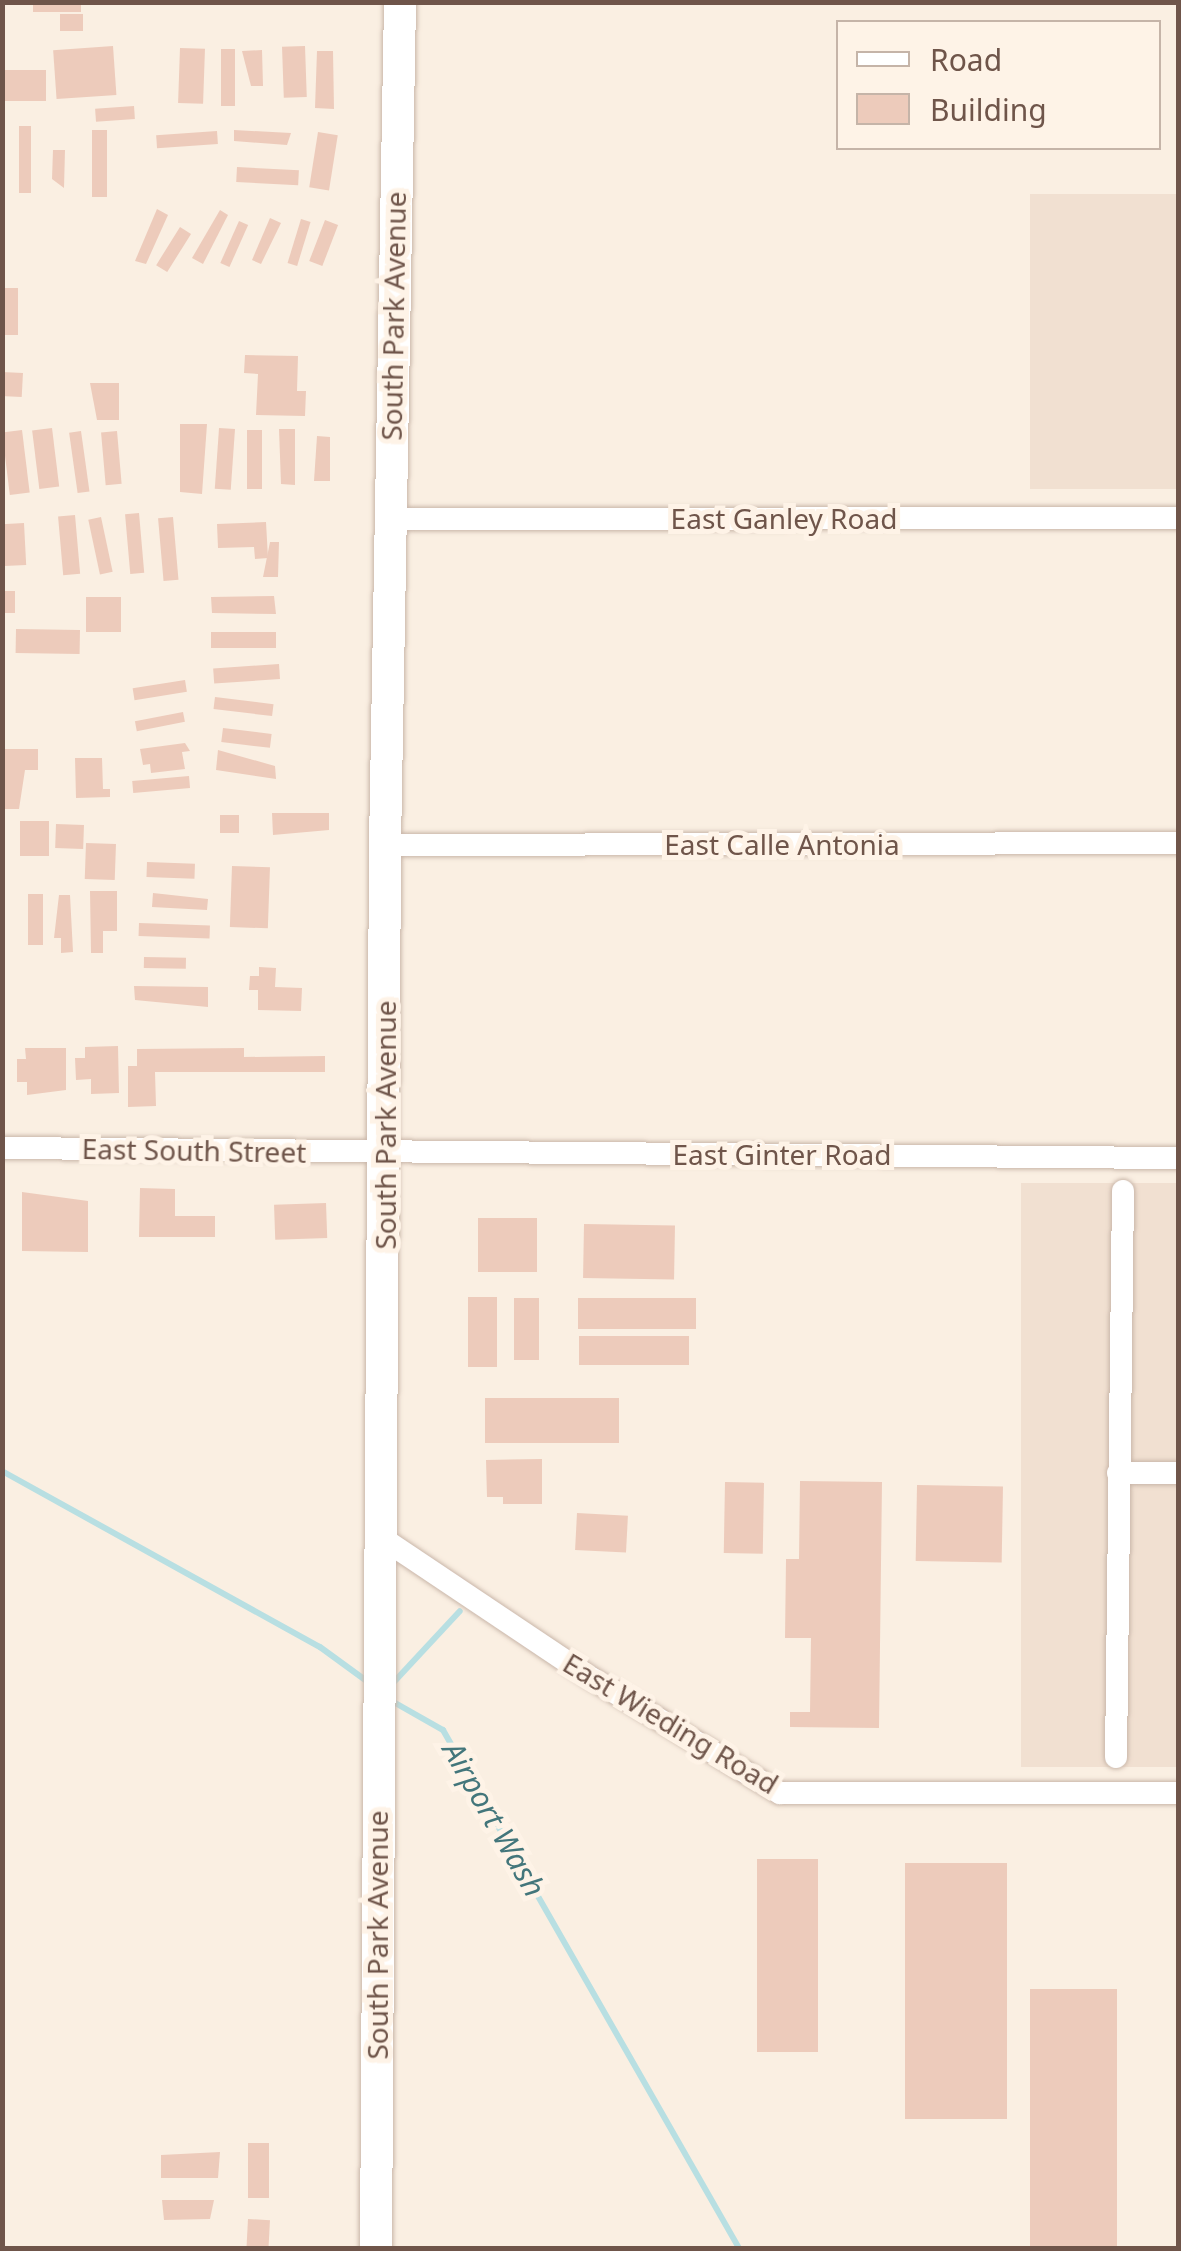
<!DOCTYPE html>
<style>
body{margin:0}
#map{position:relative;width:1181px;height:2251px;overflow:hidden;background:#faefe2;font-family:"Noto Sans",sans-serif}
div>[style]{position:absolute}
.residential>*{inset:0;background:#f1e0d1;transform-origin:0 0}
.stream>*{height:6px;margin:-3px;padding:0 3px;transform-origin:3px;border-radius:3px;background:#b8dfe2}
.building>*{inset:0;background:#edcbbb;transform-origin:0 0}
.roads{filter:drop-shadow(0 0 2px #c9b6a9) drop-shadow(0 0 2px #c9b6a9)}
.street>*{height:22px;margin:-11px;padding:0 11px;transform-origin:11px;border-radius:11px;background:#fff}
.secondary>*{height:32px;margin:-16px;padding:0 16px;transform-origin:16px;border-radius:16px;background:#fff}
span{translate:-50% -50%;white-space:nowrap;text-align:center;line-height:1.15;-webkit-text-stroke:10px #fef3e7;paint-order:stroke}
.street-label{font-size:28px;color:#6f554a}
.water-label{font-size:30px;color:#43767b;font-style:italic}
.frame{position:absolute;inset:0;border:5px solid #6f554a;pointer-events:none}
.legend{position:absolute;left:836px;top:20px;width:325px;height:130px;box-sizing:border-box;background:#fef3e7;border:2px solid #c5b4a8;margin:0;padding:12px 18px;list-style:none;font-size:30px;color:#6f554a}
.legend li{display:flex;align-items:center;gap:20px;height:50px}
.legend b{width:50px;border:2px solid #c5b4a8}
</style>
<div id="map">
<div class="residential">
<i style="left:1178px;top:194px;width:295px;height:148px;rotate:90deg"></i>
<i style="left:1021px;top:1183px;width:157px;height:584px"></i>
</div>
<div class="stream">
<i style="left:2px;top:1471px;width:363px;rotate:29deg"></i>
<i style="left:320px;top:1647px;width:59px;rotate:36.1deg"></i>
<i style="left:393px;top:1683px;width:98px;rotate:-47.1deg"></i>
<i style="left:390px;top:1700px;width:61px;rotate:29.5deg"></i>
<i style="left:443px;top:1730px;width:597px;rotate:60.26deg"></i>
</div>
<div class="building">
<i style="left:33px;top:2px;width:48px;height:10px"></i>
<i style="left:60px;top:14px;width:23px;height:17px"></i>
<i style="left:113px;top:46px;width:49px;height:60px;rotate:86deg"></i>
<i style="left:305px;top:46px;width:51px;height:23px;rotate:88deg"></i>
<i style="left:180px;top:48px;width:25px;height:55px;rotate:2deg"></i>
<i style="left:221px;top:49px;width:14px;height:57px"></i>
<i style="clip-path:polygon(262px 50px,263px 86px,251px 86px,242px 51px)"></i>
<i style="clip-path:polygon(317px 51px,333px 51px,334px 109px,315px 108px)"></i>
<i style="left:2px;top:70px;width:44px;height:31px"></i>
<i style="left:134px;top:106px;width:13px;height:39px;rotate:86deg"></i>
<i style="left:19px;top:126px;width:12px;height:67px"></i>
<i style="left:92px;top:130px;width:15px;height:67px"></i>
<i style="clip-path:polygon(234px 130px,291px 133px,287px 145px,234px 141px)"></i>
<i style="left:217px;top:131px;width:13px;height:61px;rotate:86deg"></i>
<i style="left:318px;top:132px;width:20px;height:56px;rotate:9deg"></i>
<i style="clip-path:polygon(53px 150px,65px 150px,64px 188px,52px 179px)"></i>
<i style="left:237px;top:167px;width:62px;height:15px;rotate:3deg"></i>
<i style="clip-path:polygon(157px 209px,168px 215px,146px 264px,135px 261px)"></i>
<i style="clip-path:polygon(220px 210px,228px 215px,203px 264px,192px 258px)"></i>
<i style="clip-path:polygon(270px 218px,281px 223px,261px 264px,252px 260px)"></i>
<i style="left:301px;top:219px;width:10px;height:46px;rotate:17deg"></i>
<i style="left:325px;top:220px;width:14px;height:44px;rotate:21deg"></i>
<i style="left:239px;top:221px;width:10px;height:46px;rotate:24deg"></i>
<i style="left:180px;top:227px;width:13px;height:45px;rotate:32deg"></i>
<i style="left:2px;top:288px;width:16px;height:47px"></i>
<i style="clip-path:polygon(245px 355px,298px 356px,297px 391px,306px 391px,305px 416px,256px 415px,258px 374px,244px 373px)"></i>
<i style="left:2px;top:372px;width:21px;height:24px;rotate:3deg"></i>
<i style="clip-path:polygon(90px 383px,119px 383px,119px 420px,97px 420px)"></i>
<i style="clip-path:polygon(180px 424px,207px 424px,202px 494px,180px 492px)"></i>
<i style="left:52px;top:428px;width:59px;height:20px;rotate:83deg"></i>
<i style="left:235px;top:429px;width:61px;height:16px;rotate:94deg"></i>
<i style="clip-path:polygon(279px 429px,295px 429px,295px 485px,281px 484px)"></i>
<i style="left:22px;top:430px;width:63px;height:20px;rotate:83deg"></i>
<i style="left:247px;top:430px;width:15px;height:59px"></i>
<i style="left:81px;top:431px;width:61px;height:12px;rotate:82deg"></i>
<i style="left:117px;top:431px;width:53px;height:16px;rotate:85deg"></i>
<i style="clip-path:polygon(317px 436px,330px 437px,330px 481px,314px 481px)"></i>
<i style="left:139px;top:513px;width:60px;height:14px;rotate:85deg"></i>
<i style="left:75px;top:515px;width:59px;height:17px;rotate:85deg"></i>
<i style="left:101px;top:517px;width:56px;height:13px;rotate:78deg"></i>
<i style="left:173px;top:517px;width:63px;height:15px;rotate:85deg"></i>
<i style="clip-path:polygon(266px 522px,268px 558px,255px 559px,254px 547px,218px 548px,217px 524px)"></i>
<i style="left:24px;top:523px;width:42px;height:22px;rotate:87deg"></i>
<i style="clip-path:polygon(270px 542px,279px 542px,278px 577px,263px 577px)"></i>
<i style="left:2px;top:591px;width:13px;height:22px"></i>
<i style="clip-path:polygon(274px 596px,276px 614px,212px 613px,211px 597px)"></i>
<i style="left:86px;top:597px;width:35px;height:35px"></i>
<i style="left:16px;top:629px;width:64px;height:24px;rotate:1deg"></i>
<i style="left:276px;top:632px;width:16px;height:65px;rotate:90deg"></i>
<i style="left:279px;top:664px;width:15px;height:66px;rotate:86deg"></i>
<i style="left:185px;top:680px;width:12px;height:53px;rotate:81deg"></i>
<i style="left:215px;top:697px;width:59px;height:12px;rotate:7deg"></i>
<i style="left:183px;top:712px;width:10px;height:49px;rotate:79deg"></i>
<i style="left:223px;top:728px;width:49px;height:14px;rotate:7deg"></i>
<i style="clip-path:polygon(185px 743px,190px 751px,182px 752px,185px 769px,151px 773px,150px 764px,143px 765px,140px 749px)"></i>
<i style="clip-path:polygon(2px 749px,38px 749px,38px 770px,25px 770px,19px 809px,2px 809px)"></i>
<i style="clip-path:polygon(218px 750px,275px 766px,276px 779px,216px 770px)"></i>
<i style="clip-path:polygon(75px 758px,102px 758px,103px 789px,110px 789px,110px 797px,76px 798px)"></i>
<i style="left:189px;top:776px;width:12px;height:57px;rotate:85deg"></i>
<i style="clip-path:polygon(272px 813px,329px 813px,329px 830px,273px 835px)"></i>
<i style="left:220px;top:815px;width:19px;height:18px"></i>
<i style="left:49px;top:821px;width:35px;height:29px;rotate:90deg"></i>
<i style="left:56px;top:824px;width:28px;height:24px;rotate:2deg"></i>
<i style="left:86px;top:843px;width:30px;height:36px;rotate:2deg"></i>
<i style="left:147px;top:862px;width:48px;height:15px;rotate:2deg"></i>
<i style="left:232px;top:866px;width:38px;height:61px;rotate:2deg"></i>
<i style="clip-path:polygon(90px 891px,117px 891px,117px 931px,103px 931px,103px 953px,91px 953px)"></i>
<i style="clip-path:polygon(153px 893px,208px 899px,207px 910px,152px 907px)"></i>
<i style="left:28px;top:894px;width:15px;height:51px"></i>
<i style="clip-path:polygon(59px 895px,70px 895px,73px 952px,61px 953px,61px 938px,54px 938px)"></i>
<i style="left:139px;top:923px;width:71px;height:13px;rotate:2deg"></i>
<i style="left:144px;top:957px;width:42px;height:11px;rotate:1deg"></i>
<i style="clip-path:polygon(259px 967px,276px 968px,275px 987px,302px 988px,301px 1011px,258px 1010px,258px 990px,249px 990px,250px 976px,259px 976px)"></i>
<i style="clip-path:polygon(134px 986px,208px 987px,208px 1007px,135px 1000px)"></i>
<i style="clip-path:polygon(118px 1046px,119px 1093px,91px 1094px,91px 1079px,76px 1080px,75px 1058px,85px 1058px,85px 1047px)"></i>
<i style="clip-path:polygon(25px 1048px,66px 1048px,66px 1090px,27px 1095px,27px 1082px,17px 1082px,17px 1059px,26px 1059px)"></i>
<i style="clip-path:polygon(244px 1048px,244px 1057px,325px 1056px,325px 1072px,155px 1072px,156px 1106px,128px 1107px,128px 1066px,137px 1066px,137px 1049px)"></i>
<i style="clip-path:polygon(140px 1188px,175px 1189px,175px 1216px,215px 1216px,215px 1237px,139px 1237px)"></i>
<i style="clip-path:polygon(22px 1192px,88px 1201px,88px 1252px,22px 1251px)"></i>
<i style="left:326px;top:1203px;width:35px;height:52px;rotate:88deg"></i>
<i style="left:478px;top:1218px;width:59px;height:54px"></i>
<i style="left:584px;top:1224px;width:91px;height:54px;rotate:1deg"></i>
<i style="left:468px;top:1297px;width:29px;height:70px"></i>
<i style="left:514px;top:1298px;width:25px;height:62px"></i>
<i style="left:578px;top:1298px;width:118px;height:31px"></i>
<i style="left:579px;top:1336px;width:110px;height:29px"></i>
<i style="left:485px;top:1398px;width:134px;height:45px"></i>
<i style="clip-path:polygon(542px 1459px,542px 1504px,503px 1504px,503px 1497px,487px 1497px,486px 1460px)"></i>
<i style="clip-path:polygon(800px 1481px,882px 1482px,879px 1728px,790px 1727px,790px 1712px,810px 1712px,811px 1638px,785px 1638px,786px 1559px,799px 1559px)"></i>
<i style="left:725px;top:1482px;width:39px;height:71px;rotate:1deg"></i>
<i style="left:917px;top:1485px;width:86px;height:76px;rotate:1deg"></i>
<i style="left:577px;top:1513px;width:51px;height:37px;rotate:3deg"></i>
<i style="left:757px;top:1859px;width:61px;height:193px"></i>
<i style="left:1007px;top:1863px;width:256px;height:102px;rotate:90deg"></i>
<i style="left:1117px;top:1989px;width:259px;height:87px;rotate:90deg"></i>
<i style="left:248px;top:2143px;width:21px;height:55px"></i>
<i style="clip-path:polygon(220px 2152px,218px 2178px,161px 2178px,161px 2155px)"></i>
<i style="clip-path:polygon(162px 2200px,214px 2200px,210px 2219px,164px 2220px)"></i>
<i style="left:248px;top:2219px;width:22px;height:29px;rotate:3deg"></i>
</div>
<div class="roads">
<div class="street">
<i style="left:389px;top:519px;width:789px;rotate:-0.07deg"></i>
<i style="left:385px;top:845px;width:793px;rotate:-0.14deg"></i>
<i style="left:2px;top:1148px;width:1176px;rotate:0.49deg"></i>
<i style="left:1118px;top:1473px;width:60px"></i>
<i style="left:379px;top:1536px;width:257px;rotate:33.8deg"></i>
<i style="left:593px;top:1679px;width:219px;rotate:31.4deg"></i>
<i style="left:780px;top:1793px;width:398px"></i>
<i style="left:1116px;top:1757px;width:566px;rotate:-89.29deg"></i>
</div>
<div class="secondary">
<i style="left:376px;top:2248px;width:1403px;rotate:-89.63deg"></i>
<i style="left:385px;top:845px;width:843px;rotate:-88.98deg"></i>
</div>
</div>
<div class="street-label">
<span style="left:393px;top:316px;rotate:-89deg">South Park Avenue</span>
<span style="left:784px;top:518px">East Ganley Road</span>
<span style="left:782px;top:844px">East Calle Antonia</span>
<span style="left:385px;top:1125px;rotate:-90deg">South Park Avenue</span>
<span style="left:194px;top:1150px;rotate:1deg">East South Street</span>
<span style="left:782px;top:1154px">East Ginter Road</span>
<span style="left:671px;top:1723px;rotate:31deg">East Wieding Road</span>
<span style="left:377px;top:1935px;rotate:-90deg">South Park Avenue</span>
</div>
<div class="water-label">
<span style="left:494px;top:1819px;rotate:60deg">Airport Wash</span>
</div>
<div class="frame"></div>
<ul class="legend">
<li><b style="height:12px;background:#fff"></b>Road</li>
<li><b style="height:28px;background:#edcbbb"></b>Building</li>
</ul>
</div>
